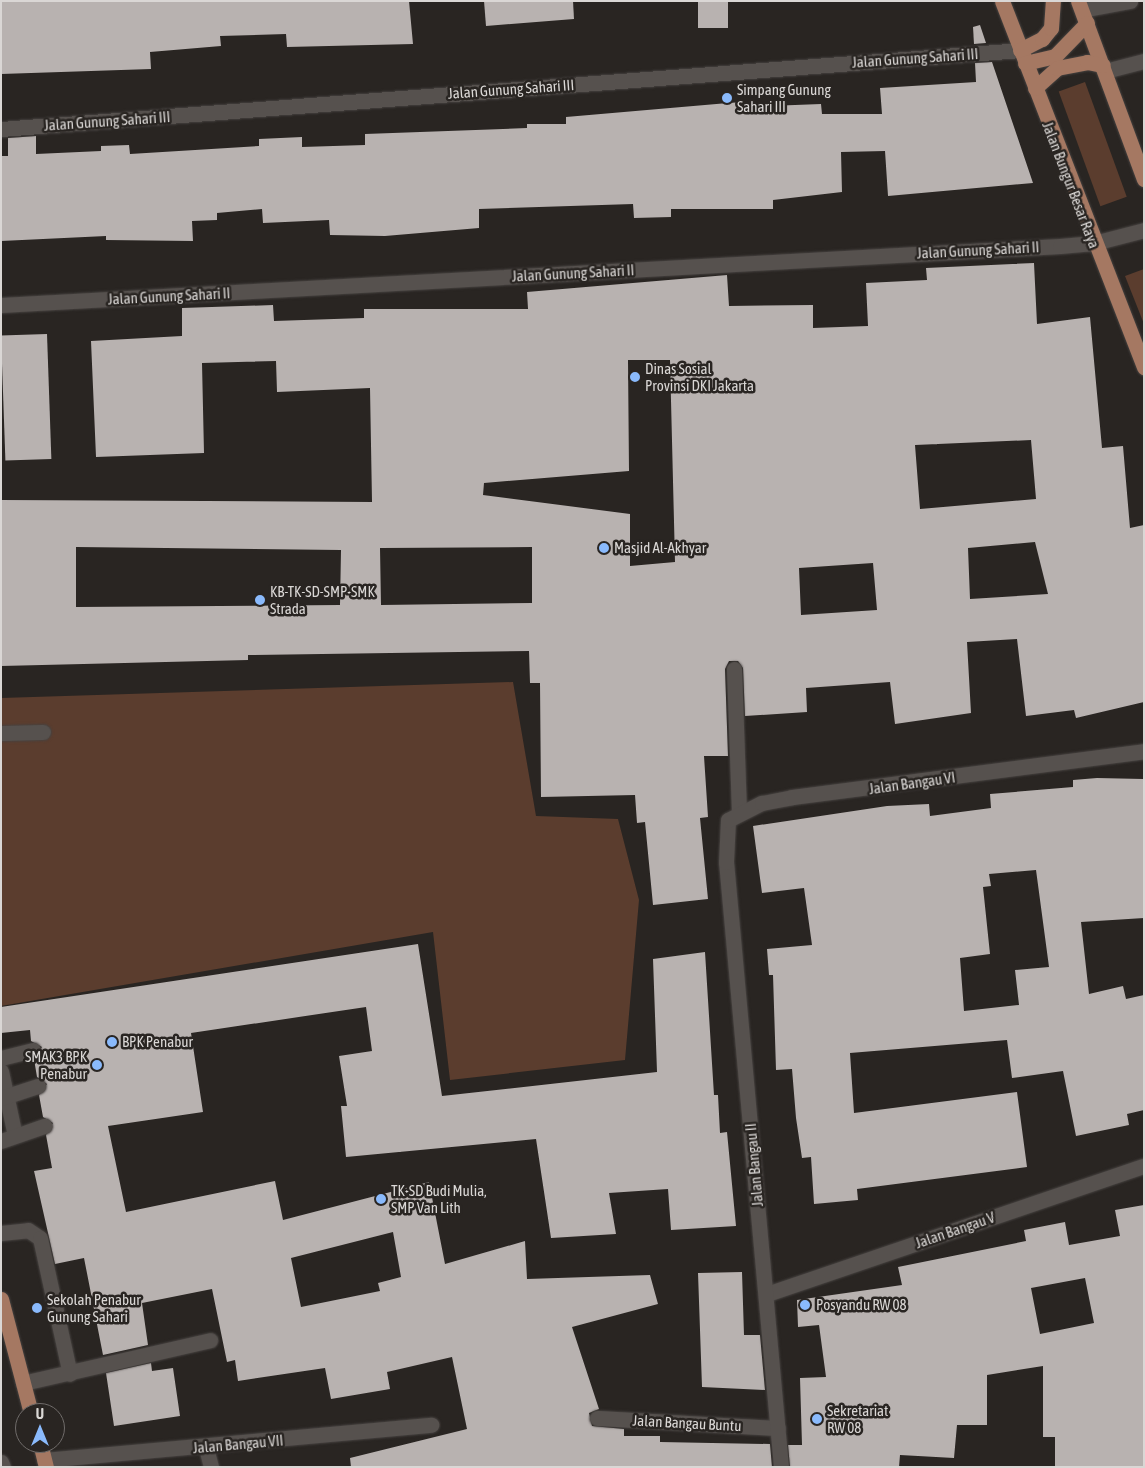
<!DOCTYPE html>
<style>
body{margin:0}
#map{position:relative;width:1145px;height:1468px;overflow:hidden;background:#292522;font-family:"Asap Condensed",sans-serif}
div>[style]{position:absolute}
.green>*{inset:0;background:#5b3d2e;transform-origin:0 0}
.building>*{inset:0;background:#b8b2b0;transform-origin:0 0}
.roads{filter:drop-shadow(0 0 1px #464240) drop-shadow(0 0 1px #464240)}
.minor>*{height:15px;margin:-7.5px;padding:0 7.5px;transform-origin:7.5px;border-radius:7.5px;background:#56514e}
.major>*{height:15px;margin:-7.5px;padding:0 7.5px;transform-origin:7.5px;border-radius:7.5px;background:#a57862}
.dots>*{width:14px;height:14px;translate:-50% -50%;box-sizing:border-box;border:2px solid #292522;border-radius:50%}
span{translate:-50% -50%;white-space:nowrap;text-align:center;line-height:1.15;-webkit-text-stroke:5px #292522;paint-order:stroke}
.street-label{font-size:15px;color:#dad7d5}
.poi-label{font-size:15px;color:#dad7d5}
.left{translate:0 -50%;text-align:left}
.right{translate:-100% -50%;text-align:right}
.frame{position:absolute;inset:0;border:2px solid #dad7d5;pointer-events:none}
.north{position:absolute;left:15px;top:1403px;width:50px;height:50px;box-sizing:border-box;background:#292522;border:1px solid #706c6a;border-radius:50%;rotate:0deg;font-size:14px;font-weight:700;line-height:20px;text-align:center;color:#dad7d5}
.north::after{content:'';display:block;margin:auto;width:18px;height:22px;background:#8abafc;clip-path:polygon(50% 0,100% 100%,50% 72%,0 100%)}
</style>
<div id="map">
<div class="green">
<i style="left:1085px;top:82px;width:122px;height:28px;rotate:70deg"></i>
<i style="clip-path:polygon(1144px 269px,1144px 324px,1125px 276px)"></i>
<i style="clip-path:polygon(513px 682px,536px 816px,618px 819px,639px 900px,625px 1060px,450px 1080px,433px 932px,1px 1006px,1px 698px)"></i>
</div>
<div class="building">
<i style="clip-path:polygon(1px 1px,409px 1px,413px 44px,287px 47px,286px 34px,220px 36px,221px 46px,150px 52px,151px 69px,1px 74px)"></i>
<i style="clip-path:polygon(484px 1px,573px 1px,574px 19px,486px 26px)"></i>
<i style="left:698px;top:1px;width:30px;height:27px"></i>
<i style="clip-path:polygon(980px 25px,986px 43px,974px 44px,973px 27px)"></i>
<i style="clip-path:polygon(992px 62px,1033px 183px,888px 196px,885px 151px,841px 152px,842px 192px,773px 200px,773px 209px,671px 209px,671px 217px,634px 218px,633px 204px,479px 209px,479px 228px,385px 236px,330px 235px,329px 220px,263px 223px,262px 209px,217px 213px,217px 220px,192px 221px,193px 241px,106px 240px,106px 236px,1px 241px,1px 156px,8px 156px,8px 138px,36px 136px,36px 154px,101px 151px,101px 146px,129px 145px,130px 154px,259px 146px,259px 139px,302px 137px,302px 147px,365px 145px,365px 134px,527px 128px,527px 124px,566px 124px,566px 117px,728px 103px,744px 102px,745px 107px,821px 104px,822px 114px,882px 114px,880px 88px,976px 82px,975px 63px)"></i>
<i style="clip-path:polygon(evenodd,1034px 263px,1037px 324px,1090px 317px,1102px 448px,1123px 446px,1130px 528px,1144px 525px,1144px 702px,1076px 718px,1074px 710px,1026px 716px,1017px 639px,967px 642px,971px 713px,895px 724px,890px 682px,806px 688px,807px 712px,745px 716px,743px 668px,738px 661px,729px 661px,725px 669px,728px 756px,704px 756px,708px 817px,700px 818px,708px 899px,653px 905px,645px 822px,637px 823px,635px 795px,541px 797px,540px 683px,530px 683px,529px 651px,248px 655px,248px 660px,1px 666px,1px 500px,372px 502px,370px 388px,277px 392px,276px 361px,202px 363px,204px 453px,96px 457px,91px 341px,182px 336px,182px 308px,273px 305px,274px 321px,364px 318px,364px 309px,528px 309px,527px 292px,727px 275px,729px 306px,813px 305px,813px 328px,868px 326px,866px 283px,927px 280px,926px 268px,1034px 263px,628px 360px,670px 360px,675px 562px,630px 566px,630px 514px,483px 495px,484px 483px,629px 471px,628px 360px,1034px 263px,1031px 440px,1036px 499px,920px 509px,915px 445px,1031px 440px,1034px 263px,1035px 542px,1048px 594px,970px 599px,968px 548px,1035px 542px,1034px 263px,76px 547px,341px 550px,340px 605px,76px 607px,76px 547px,1034px 263px,532px 547px,532px 603px,381px 605px,380px 548px,532px 547px,1034px 263px,873px 563px,877px 610px,801px 615px,799px 568px,873px 563px)"></i>
<i style="left:47px;top:334px;width:125px;height:46px;rotate:88deg"></i>
<i style="clip-path:polygon(evenodd,1097px 778px,1143px 779px,1144px 918px,1081px 922px,1089px 994px,1123px 986px,1126px 999px,1144px 995px,1144px 1110px,1127px 1114px,1129px 1125px,1076px 1136px,1063px 1071px,1012px 1078px,1007px 1040px,850px 1053px,854px 1113px,1017px 1092px,1027px 1167px,857px 1189px,858px 1200px,814px 1204px,811px 1157px,802px 1158px,796px 1118px,792px 1069px,776px 1070px,773px 975px,769px 975px,767px 949px,812px 945px,804px 888px,762px 893px,753px 826px,887px 806px,929px 804px,930px 816px,991px 808px,990px 794px,1073px 787px,1073px 780px,1097px 778px,1036px 870px,1049px 967px,1015px 970px,1019px 1005px,964px 1011px,960px 958px,990px 954px,983px 887px,991px 886px,989px 874px,1036px 870px)"></i>
<i style="clip-path:polygon(evenodd,418px 944px,442px 1096px,657px 1072px,653px 959px,705px 952px,714px 1095px,718px 1095px,720px 1133px,727px 1132px,736px 1226px,671px 1230px,668px 1189px,609px 1193px,616px 1234px,551px 1238px,536px 1139px,346px 1157px,341px 1106px,347px 1106px,339px 1056px,372px 1051px,366px 1007px,191px 1033px,203px 1112px,108px 1126px,126px 1212px,275px 1181px,283px 1220px,429px 1182px,445px 1264px,525px 1241px,527px 1279px,650px 1275px,658px 1304px,572px 1327px,599px 1409px,589px 1413px,592px 1426px,624px 1429px,624px 1436px,660px 1436px,660px 1442px,770px 1444px,772px 1467px,351px 1467px,350px 1458px,467px 1429px,452px 1357px,387px 1372px,390px 1389px,331px 1399px,325px 1368px,238px 1381px,235px 1360px,227px 1362px,212px 1289px,142px 1303px,148px 1345px,103px 1355px,84px 1258px,55px 1264px,34px 1171px,52px 1168px,46px 1135px,53px 1123px,43px 1117px,39px 1095px,47px 1084px,37px 1077px,34px 1059px,42px 1047px,31px 1041px,30px 1030px,1px 1033px,1px 1007px,418px 944px,393px 1232px,401px 1277px,378px 1283px,380px 1291px,301px 1307px,291px 1258px,393px 1232px)"></i>
<i style="clip-path:polygon(evenodd,1144px 1205px,1144px 1467px,1055px 1467px,1055px 1437px,1043px 1437px,1043px 1366px,987px 1375px,987px 1425px,957px 1425px,954px 1458px,900px 1455px,899px 1467px,790px 1467px,788px 1445px,802px 1445px,800px 1378px,826px 1377px,819px 1325px,798px 1327px,797px 1300px,902px 1285px,898px 1267px,1026px 1241px,1024px 1230px,1065px 1222px,1069px 1245px,1120px 1236px,1115px 1210px,1144px 1205px,1085px 1278px,1094px 1323px,1040px 1334px,1031px 1288px,1085px 1278px)"></i>
<i style="clip-path:polygon(742px 1272px,744px 1335px,760px 1335px,765px 1390px,702px 1387px,698px 1273px)"></i>
<i style="clip-path:polygon(151px 1363px,152px 1371px,173px 1368px,180px 1416px,114px 1426px,106px 1373px)"></i>
</div>
<div class="roads">
<div class="minor">
<i style="left:1082px;top:10px;width:49px;rotate:-10.6deg"></i>
<i style="left:1105px;top:71px;width:40px;rotate:-14.4deg"></i>
<i style="left:1px;top:129px;width:1022px;rotate:-4.43deg"></i>
<i style="left:1px;top:305px;width:1061px;rotate:-3.19deg"></i>
<i style="left:1060px;top:246px;width:34px;rotate:-5deg"></i>
<i style="left:1094px;top:243px;width:52px;rotate:-14.6deg"></i>
<i style="left:734px;top:669px;width:143px;rotate:88deg"></i>
<i style="left:1px;top:733px;width:42px;rotate:-1.4deg"></i>
<i style="left:1px;top:1058px;width:33px;rotate:-14deg"></i>
<i style="left:1px;top:1071px;width:66px;rotate:77.8deg"></i>
<i style="left:1px;top:1098px;width:39px;rotate:-18deg"></i>
<i style="left:1px;top:1141px;width:46px;rotate:-19.2deg"></i>
<i style="left:1px;top:1233px;width:27px;rotate:-6deg"></i>
<i style="left:28px;top:1230px;width:14px;rotate:34deg"></i>
<i style="left:40px;top:1238px;width:139px;rotate:77.6deg"></i>
<i style="left:767px;top:1294px;width:398px;rotate:-18.8deg"></i>
<i style="left:23px;top:1383px;width:192px;rotate:-12.9deg"></i>
<i style="left:597px;top:1418px;width:181px;rotate:3.2deg"></i>
<i style="left:206px;top:1448px;width:20px;rotate:75deg"></i>
<i style="left:44px;top:1460px;width:389px;rotate:-5.2deg"></i>
<i style="left:1px;top:1462px;width:5px;rotate:68deg"></i>
<i style="left:781px;top:1467px;width:607px;rotate:-95.19deg"></i>
<i style="left:726px;top:862px;width:42px;rotate:-87.3deg"></i>
<i style="left:728px;top:820px;width:38px;rotate:-27deg"></i>
<i style="left:762px;top:803px;width:31px;rotate:-11deg"></i>
<i style="left:792px;top:797px;width:355px;rotate:-7.4deg"></i>
</div>
<div class="major">
<i style="left:1002px;top:1px;width:393px;rotate:68.8deg"></i>
<i style="left:1078px;top:1px;width:190px;rotate:69.7deg"></i>
<i style="left:1020px;top:50px;width:25px;rotate:-27deg"></i>
<i style="left:1042px;top:39px;width:14px;rotate:-51deg"></i>
<i style="left:1051px;top:28px;width:27px;rotate:-86deg"></i>
<i style="left:1025px;top:63px;width:31px;rotate:-13deg"></i>
<i style="left:1055px;top:56px;width:46px;rotate:-45.9deg"></i>
<i style="left:1035px;top:88px;width:30px;rotate:-42deg"></i>
<i style="left:1057px;top:68px;width:31px;rotate:-11deg"></i>
<i style="left:1087px;top:62px;width:16px;rotate:11deg"></i>
<i style="left:1px;top:1299px;width:118px;rotate:75.3deg"></i>
<i style="left:40px;top:1443px;width:25px;rotate:76deg"></i>
</div>
</div>
<div class="dots">
<i style="left:727px;top:98px;background:#8abafc"></i>
<i style="left:635px;top:377px;background:#8abafc"></i>
<i style="left:604px;top:548px;background:#8abafc"></i>
<i style="left:260px;top:600px;background:#8abafc"></i>
<i style="left:112px;top:1042px;background:#8abafc"></i>
<i style="left:97px;top:1065px;background:#8abafc"></i>
<i style="left:381px;top:1199px;background:#8abafc"></i>
<i style="left:805px;top:1305px;background:#8abafc"></i>
<i style="left:37px;top:1308px;background:#8abafc"></i>
<i style="left:817px;top:1419px;background:#8abafc"></i>
</div>
<div class="street-label">
<span style="left:915px;top:58px;rotate:-4deg">Jalan Gunung Sahari III</span>
<span style="left:511px;top:89px;rotate:-4deg">Jalan Gunung Sahari III</span>
<span style="left:107px;top:121px;rotate:-4deg">Jalan Gunung Sahari III</span>
<span style="left:1071px;top:185px;rotate:69deg">Jalan Bungur Besar Raya</span>
<span style="left:978px;top:250px;rotate:-3deg">Jalan Gunung Sahari II</span>
<span style="left:573px;top:273px;rotate:-3deg">Jalan Gunung Sahari II</span>
<span style="left:169px;top:296px;rotate:-3deg">Jalan Gunung Sahari II</span>
<span style="left:912px;top:783px;rotate:-8deg">Jalan Bangau VI</span>
<span style="left:754px;top:1165px;rotate:-95deg">Jalan Bangau II</span>
<span style="left:955px;top:1230px;rotate:-19deg">Jalan Bangau V</span>
<span style="left:687px;top:1423px;rotate:3deg">Jalan Bangau Buntu</span>
<span style="left:238px;top:1444px;rotate:-5deg">Jalan Bangau VII</span>
</div>
<div class="poi-label">
<span class="left" style="left:737px;top:98px">Simpang Gunung<br>Sahari III</span>
<span class="left" style="left:645px;top:377px">Dinas Sosial<br>Provinsi DKI Jakarta</span>
<span class="left" style="left:614px;top:548px">Masjid Al-Akhyar</span>
<span class="left" style="left:270px;top:600px">KB-TK-SD-SMP-SMK<br>Strada</span>
<span class="left" style="left:122px;top:1042px">BPK Penabur</span>
<span class="right" style="left:87px;top:1065px">SMAK3 BPK<br>Penabur</span>
<span class="left" style="left:391px;top:1199px">TK-SD Budi Mulia,<br>SMP Van Lith</span>
<span class="left" style="left:47px;top:1308px">Sekolah Penabur<br>Gunung Sahari</span>
<span class="left" style="left:816px;top:1305px">Posyandu RW 08</span>
<span class="left" style="left:827px;top:1419px">Sekretariat<br>RW 08</span>
</div>
<div class="frame"></div>
<div class="north">U</div>
</div>
